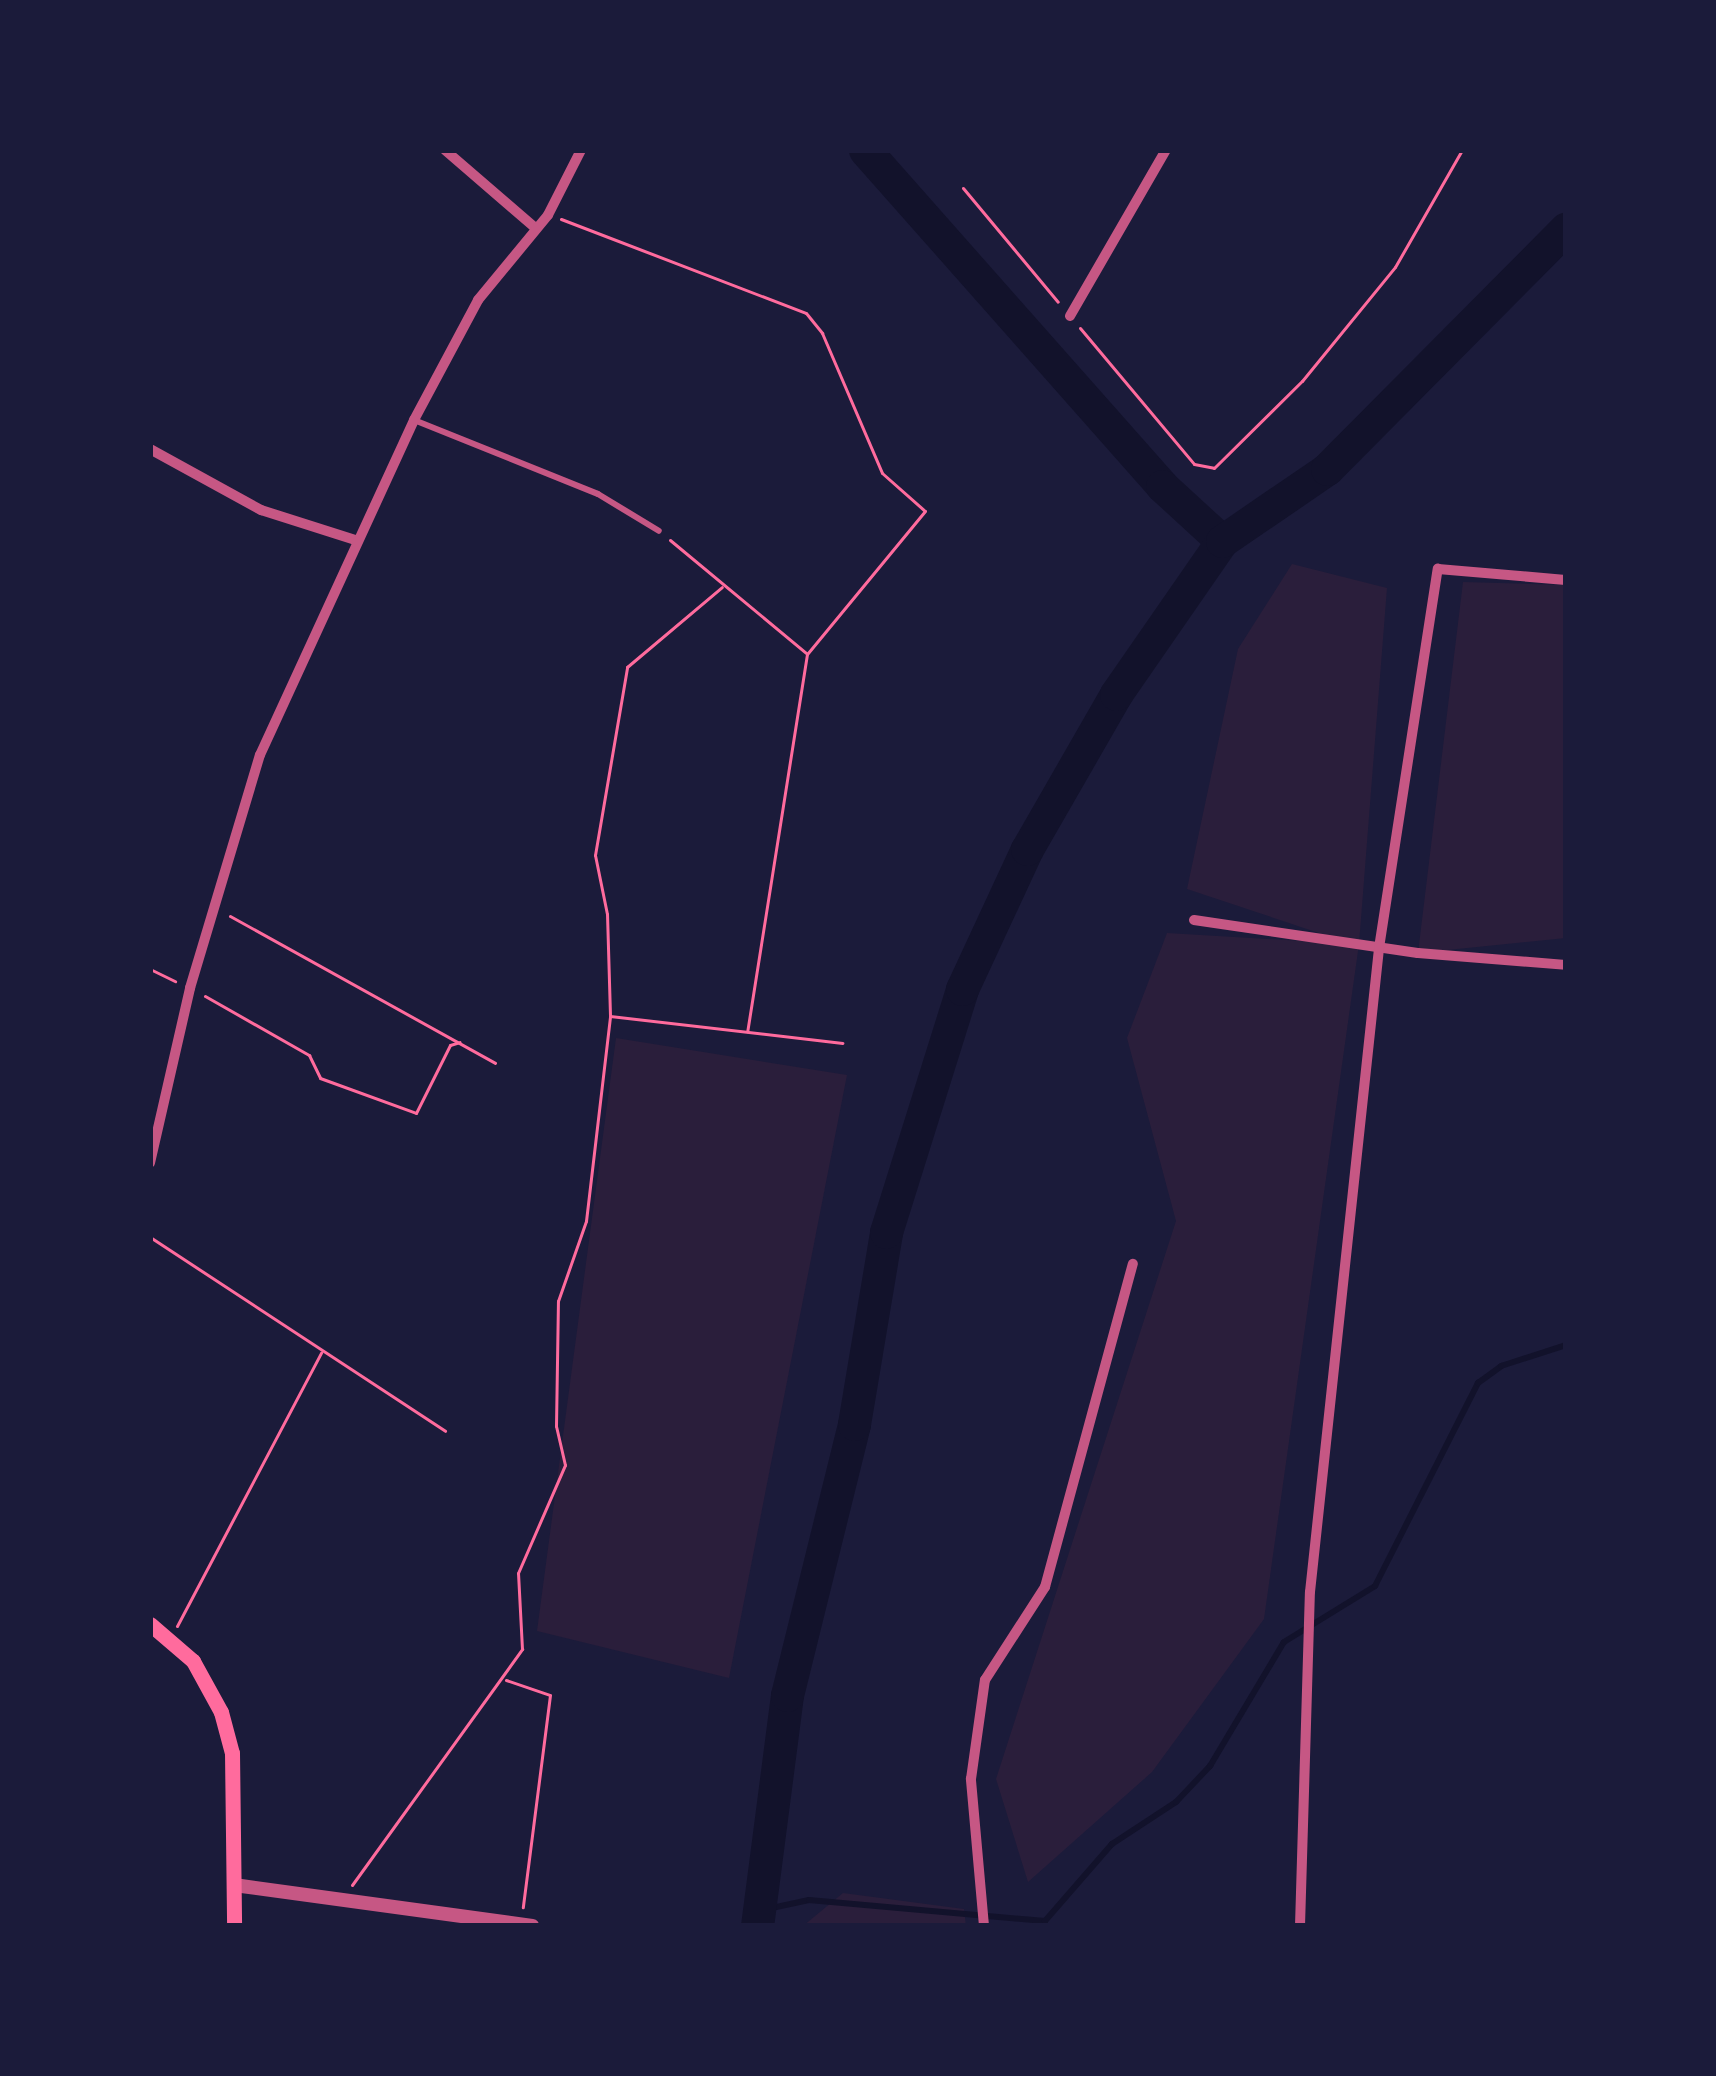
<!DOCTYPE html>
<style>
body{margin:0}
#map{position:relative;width:1716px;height:2076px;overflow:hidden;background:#1b1b3a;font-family:Georgia,serif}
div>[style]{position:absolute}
.green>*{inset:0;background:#2a1e3b}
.stream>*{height:6px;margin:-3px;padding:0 3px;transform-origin:3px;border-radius:3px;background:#12122b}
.river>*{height:33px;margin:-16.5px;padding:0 16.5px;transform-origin:16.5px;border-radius:16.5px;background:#12122b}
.path>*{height:3px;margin:-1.5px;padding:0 1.5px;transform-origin:1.5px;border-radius:1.5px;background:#ff6b9d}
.service>*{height:6px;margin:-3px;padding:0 3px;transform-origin:3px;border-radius:3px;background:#c65784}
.minor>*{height:10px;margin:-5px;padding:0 5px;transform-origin:5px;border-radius:5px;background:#c65784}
.tertiary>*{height:14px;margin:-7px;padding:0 7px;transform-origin:7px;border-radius:7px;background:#c65784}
.secondary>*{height:15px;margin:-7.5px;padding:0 7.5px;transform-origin:7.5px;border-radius:7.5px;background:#ff6b9d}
span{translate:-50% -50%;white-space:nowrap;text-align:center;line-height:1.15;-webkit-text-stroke:10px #1b1b3a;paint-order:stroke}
.frame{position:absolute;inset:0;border:153px solid #1b1b3a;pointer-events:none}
</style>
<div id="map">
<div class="green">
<i style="clip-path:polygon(1292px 564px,1387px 588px,1359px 944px,1264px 1619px,1152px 1772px,1028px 1882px,996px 1779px,1176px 1221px,1127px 1038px,1167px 933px,1352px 944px,1187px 889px,1238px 649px)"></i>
<i style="clip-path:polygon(1463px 582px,1566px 585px,1566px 938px,1418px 953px)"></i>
<i style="clip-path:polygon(616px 1038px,847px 1075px,729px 1678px,537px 1631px)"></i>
<i style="clip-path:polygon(843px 1893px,964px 1909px,966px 1926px,803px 1926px)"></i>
</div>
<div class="stream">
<i style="left:762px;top:1910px;width:48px;rotate:-12deg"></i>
<i style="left:809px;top:1900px;width:237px;rotate:5.1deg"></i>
<i style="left:1045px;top:1921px;width:102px;rotate:-49deg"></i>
<i style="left:1112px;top:1844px;width:77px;rotate:-33.3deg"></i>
<i style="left:1176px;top:1802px;width:50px;rotate:-46.6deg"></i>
<i style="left:1210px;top:1766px;width:144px;rotate:-59.2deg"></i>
<i style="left:1284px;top:1642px;width:107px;rotate:-31.6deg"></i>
<i style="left:1375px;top:1586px;width:228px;rotate:-63.1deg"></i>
<i style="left:1478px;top:1383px;width:29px;rotate:-36deg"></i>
<i style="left:1501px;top:1366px;width:68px;rotate:-17.9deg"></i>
</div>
<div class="river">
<i style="left:865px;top:150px;width:448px;rotate:48.5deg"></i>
<i style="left:1162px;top:486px;width:81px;rotate:42.5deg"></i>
<i style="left:757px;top:1926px;width:233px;rotate:-82.6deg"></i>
<i style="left:787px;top:1695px;width:279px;rotate:-76.1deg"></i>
<i style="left:854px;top:1424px;width:195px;rotate:-80.5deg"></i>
<i style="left:886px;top:1232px;width:255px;rotate:-72.6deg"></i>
<i style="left:962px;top:989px;width:154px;rotate:-65.1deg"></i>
<i style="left:1027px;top:849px;width:179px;rotate:-60.1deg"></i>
<i style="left:1116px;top:694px;width:186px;rotate:-55.3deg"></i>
<i style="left:1222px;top:541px;width:127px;rotate:-34.4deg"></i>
<i style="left:1327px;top:469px;width:339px;rotate:-45.2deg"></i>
</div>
<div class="path">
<i style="left:963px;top:188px;width:148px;rotate:50.2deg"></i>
<i style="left:561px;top:219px;width:262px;rotate:21deg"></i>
<i style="left:806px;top:313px;width:26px;rotate:51deg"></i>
<i style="left:822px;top:333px;width:152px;rotate:66.8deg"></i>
<i style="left:882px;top:473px;width:57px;rotate:41.5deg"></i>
<i style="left:925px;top:511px;width:185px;rotate:129.5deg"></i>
<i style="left:807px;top:654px;width:382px;rotate:99deg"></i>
<i style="left:1080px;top:328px;width:177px;rotate:50deg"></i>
<i style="left:1194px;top:464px;width:20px;rotate:11deg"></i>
<i style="left:1214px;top:468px;width:124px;rotate:-44.7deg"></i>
<i style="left:1302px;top:381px;width:147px;rotate:-50.8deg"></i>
<i style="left:1395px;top:267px;width:135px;rotate:-60.2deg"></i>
<i style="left:670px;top:540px;width:177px;rotate:39.7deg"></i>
<i style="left:230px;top:916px;width:303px;rotate:29deg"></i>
<i style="left:150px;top:969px;width:28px;rotate:26deg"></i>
<i style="left:205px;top:996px;width:120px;rotate:29.6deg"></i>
<i style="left:309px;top:1055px;width:25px;rotate:64deg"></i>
<i style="left:320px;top:1078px;width:102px;rotate:20deg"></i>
<i style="left:416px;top:1113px;width:76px;rotate:-63.4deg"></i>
<i style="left:450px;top:1045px;width:10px;rotate:-17deg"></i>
<i style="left:610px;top:1015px;width:101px;rotate:-91.7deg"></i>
<i style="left:607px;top:914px;width:60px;rotate:-101.5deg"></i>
<i style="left:595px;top:855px;width:191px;rotate:-80.3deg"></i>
<i style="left:627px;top:667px;width:124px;rotate:-40.1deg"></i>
<i style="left:150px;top:1237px;width:353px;rotate:33.3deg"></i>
<i style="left:177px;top:1626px;width:309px;rotate:-62.2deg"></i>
<i style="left:506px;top:1680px;width:46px;rotate:18.8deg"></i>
<i style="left:550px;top:1695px;width:214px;rotate:97.3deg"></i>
<i style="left:352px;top:1885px;width:291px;rotate:-54.2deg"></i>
<i style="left:522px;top:1649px;width:76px;rotate:-93deg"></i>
<i style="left:518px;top:1573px;width:118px;rotate:-66.5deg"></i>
<i style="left:565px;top:1465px;width:40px;rotate:-103deg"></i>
<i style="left:556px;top:1426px;width:125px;rotate:-89.1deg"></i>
<i style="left:558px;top:1301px;width:85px;rotate:-70.7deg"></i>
<i style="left:586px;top:1221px;width:206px;rotate:-83.3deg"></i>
<i style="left:610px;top:1016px;width:234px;rotate:6.6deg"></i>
</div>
<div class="service">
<i style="left:414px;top:420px;width:198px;rotate:21.9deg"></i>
<i style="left:598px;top:494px;width:71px;rotate:31.2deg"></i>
</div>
<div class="minor">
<i style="left:445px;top:150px;width:116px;rotate:40.8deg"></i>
<i style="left:1070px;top:316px;width:192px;rotate:-60deg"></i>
<i style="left:150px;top:449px;width:127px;rotate:28.8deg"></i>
<i style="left:261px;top:510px;width:99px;rotate:17.7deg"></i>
<i style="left:1194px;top:920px;width:226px;rotate:8.4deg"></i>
<i style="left:1418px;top:953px;width:148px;rotate:4.6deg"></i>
<i style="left:150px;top:1163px;width:180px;rotate:-77.1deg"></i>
<i style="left:190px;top:988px;width:243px;rotate:-73.3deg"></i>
<i style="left:260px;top:755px;width:369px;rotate:-65.3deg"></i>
<i style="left:414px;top:420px;width:136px;rotate:-61.9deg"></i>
<i style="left:478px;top:300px;width:110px;rotate:-50.5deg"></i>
<i style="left:548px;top:215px;width:73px;rotate:-63.1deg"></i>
<i style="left:984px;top:1926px;width:148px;rotate:-95.1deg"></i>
<i style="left:971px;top:1779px;width:100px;rotate:-82deg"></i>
<i style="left:985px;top:1680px;width:111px;rotate:-57.2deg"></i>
<i style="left:1045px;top:1587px;width:335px;rotate:-74.8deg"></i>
<i style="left:1300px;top:1926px;width:334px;rotate:-88.3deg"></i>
<i style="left:1310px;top:1592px;width:648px;rotate:-83.88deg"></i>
<i style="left:1379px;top:948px;width:384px;rotate:-81.2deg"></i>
<i style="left:1438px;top:569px;width:128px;rotate:4.9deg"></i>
</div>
<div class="tertiary">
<i style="left:234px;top:1885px;width:301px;rotate:7.8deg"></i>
</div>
<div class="secondary">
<i style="left:150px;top:1624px;width:57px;rotate:40.7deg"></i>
<i style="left:193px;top:1661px;width:58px;rotate:61.2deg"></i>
<i style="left:221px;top:1712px;width:42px;rotate:75deg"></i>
<i style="left:232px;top:1753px;width:173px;rotate:89.3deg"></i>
</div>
<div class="frame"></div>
</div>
